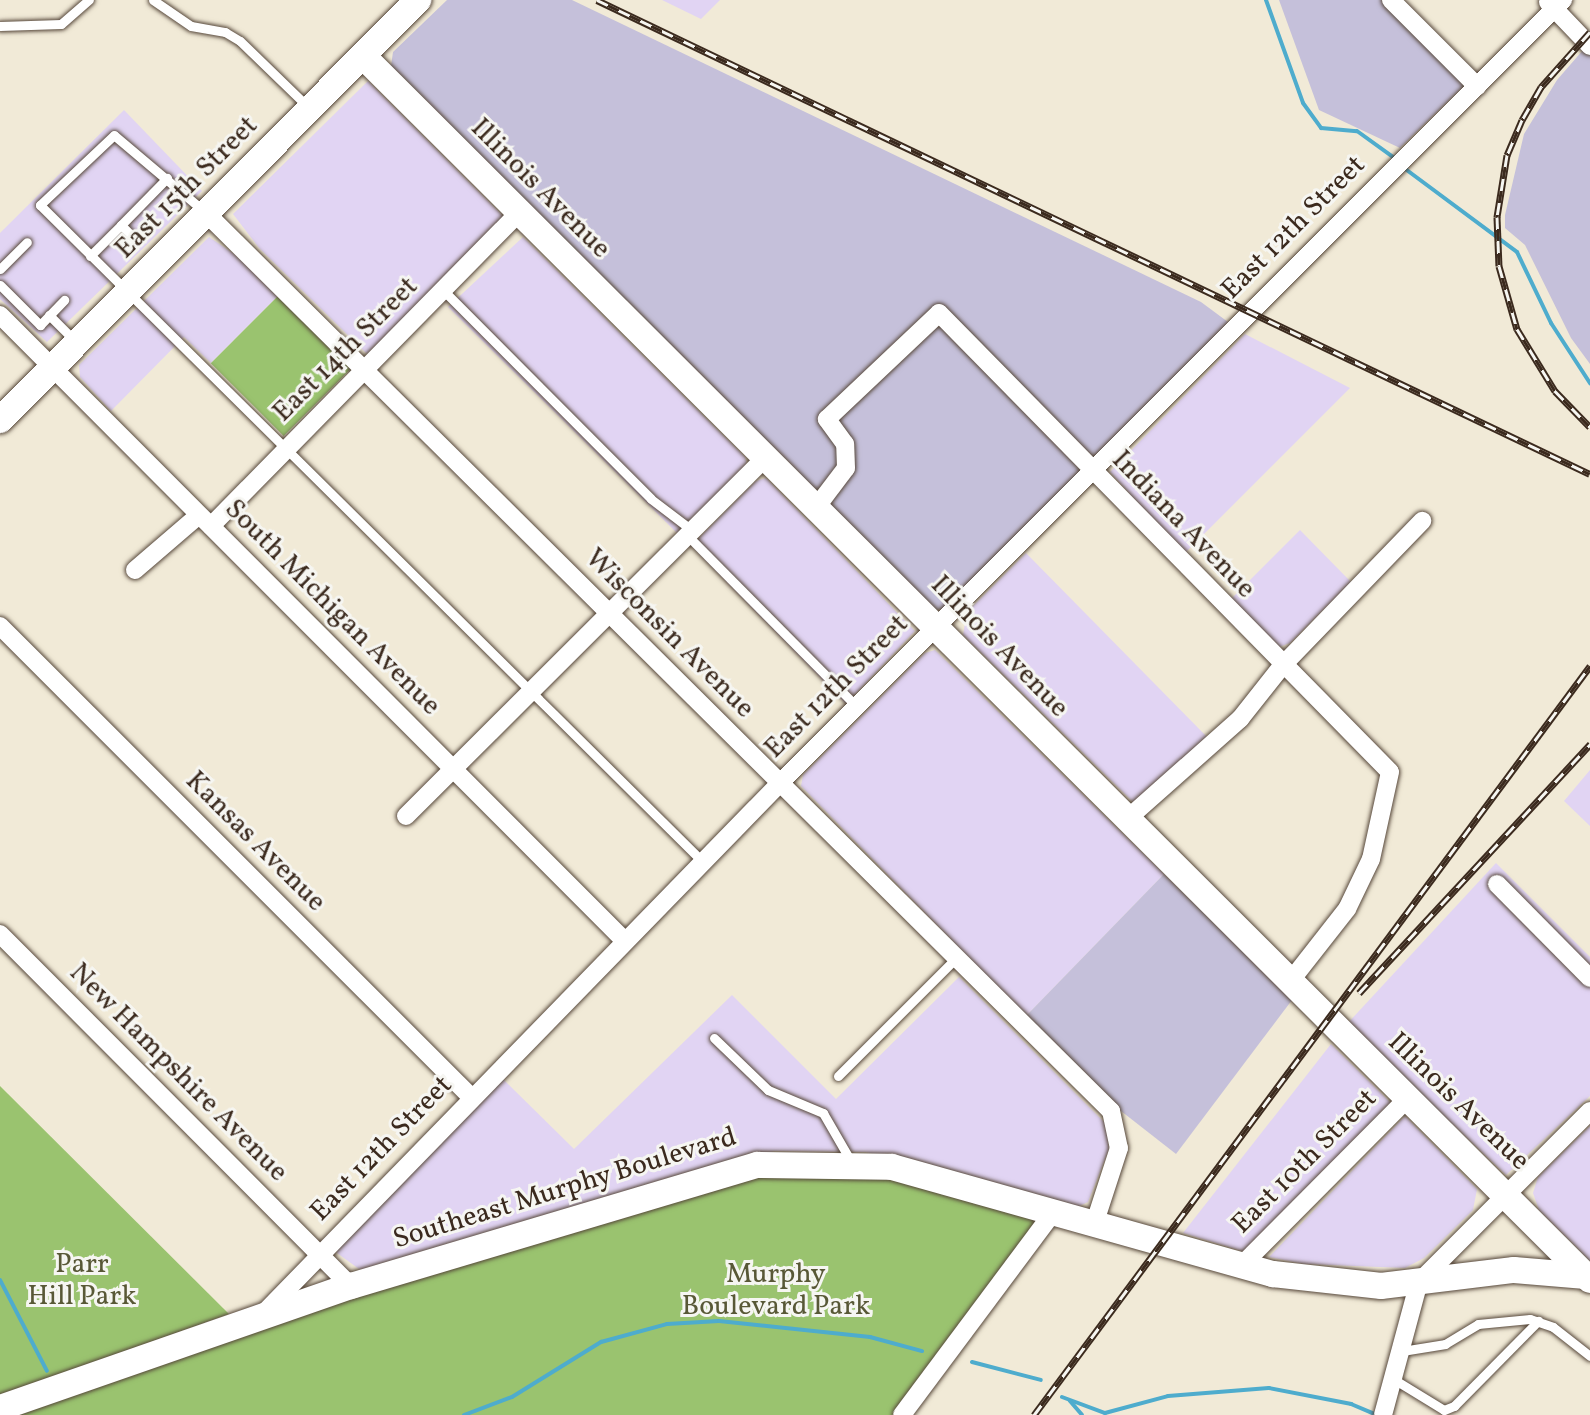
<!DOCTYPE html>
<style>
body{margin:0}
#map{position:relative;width:1590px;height:1415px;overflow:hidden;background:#f1ead7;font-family:Vollkorn,serif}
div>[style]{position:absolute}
.built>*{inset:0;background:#e1d4f3}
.industrial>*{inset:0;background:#c5c0da}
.green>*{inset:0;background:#9ac36f;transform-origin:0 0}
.stream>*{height:4px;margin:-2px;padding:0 2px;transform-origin:2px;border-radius:2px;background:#4eaccd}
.roads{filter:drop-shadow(0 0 2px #56473a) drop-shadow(0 0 2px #56473a)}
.lane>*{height:9px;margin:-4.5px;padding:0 4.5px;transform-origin:4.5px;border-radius:4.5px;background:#fff}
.street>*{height:18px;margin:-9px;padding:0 9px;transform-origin:9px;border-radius:9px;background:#fff}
.secondary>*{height:26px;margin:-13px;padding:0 13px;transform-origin:13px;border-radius:13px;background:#fff}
.rail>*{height:7px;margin-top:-3.5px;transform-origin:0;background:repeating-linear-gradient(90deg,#f6f6f2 0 12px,#3b2a1e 0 24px);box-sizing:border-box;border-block:2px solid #3b2a1e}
span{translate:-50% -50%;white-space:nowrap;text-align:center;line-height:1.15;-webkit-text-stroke:6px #f6f6f2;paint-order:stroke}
.street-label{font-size:28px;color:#3b2a1e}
.park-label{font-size:28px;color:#585836}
</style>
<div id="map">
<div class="built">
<i style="clip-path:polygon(662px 0,720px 0,701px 19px)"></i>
<i style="clip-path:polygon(368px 81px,505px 218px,367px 354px,259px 248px,233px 214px)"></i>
<i style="clip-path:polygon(124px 110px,202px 191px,47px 342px,0 299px,0 233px)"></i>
<i style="clip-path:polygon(209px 237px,243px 260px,278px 296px,211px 363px,184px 337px,111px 411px,80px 377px,79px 365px)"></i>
<i style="clip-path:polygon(523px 237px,745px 457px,747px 465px,678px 534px,448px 307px)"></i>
<i style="clip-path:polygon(1245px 334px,1350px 388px,1184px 554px,1110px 472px)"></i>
<i style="clip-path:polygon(766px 478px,915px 631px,846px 704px,691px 546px,756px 481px)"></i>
<i style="clip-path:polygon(1300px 530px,1351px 582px,1290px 643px,1279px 647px,1230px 600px)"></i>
<i style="clip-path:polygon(1026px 553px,1210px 740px,1134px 803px,963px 635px,967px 612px)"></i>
<i style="clip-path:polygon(935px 650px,1164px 874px,1026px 1016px,801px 786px,803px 775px,925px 653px)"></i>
<i style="clip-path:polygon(1590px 770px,1590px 826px,1564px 801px)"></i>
<i style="clip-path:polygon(1496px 863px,1590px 957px,1590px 1096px,1506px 1175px,1347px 1024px)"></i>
<i style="clip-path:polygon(959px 977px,1106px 1124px,1109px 1149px,1088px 1202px,1075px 1208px,866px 1152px,774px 1151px,373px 1269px,359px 1269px,337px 1253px,336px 1246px,501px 1077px,574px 1149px,732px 995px,836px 1099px)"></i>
<i style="clip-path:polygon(1331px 1044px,1392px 1104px,1245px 1252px,1183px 1233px)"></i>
<i style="clip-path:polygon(1405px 1116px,1477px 1189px,1473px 1210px,1424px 1258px,1405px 1268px,1304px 1264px,1269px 1257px)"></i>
<i style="clip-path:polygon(1590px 1126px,1590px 1261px,1539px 1210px,1533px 1193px,1538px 1177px)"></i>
</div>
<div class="industrial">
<i style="clip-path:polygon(447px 0,572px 0,1201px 302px,1228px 322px,946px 608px,935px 610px,391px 66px,393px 52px)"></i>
<i style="clip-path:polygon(1279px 0,1397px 0,1473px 77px,1400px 148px,1319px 110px)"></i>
<i style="clip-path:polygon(1590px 42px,1590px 364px,1571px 338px,1525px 245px,1505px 228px,1505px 215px,1524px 134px,1557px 80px)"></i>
<i style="clip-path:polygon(1164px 874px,1292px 1000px,1176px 1154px,1121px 1111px,1026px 1016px)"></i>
</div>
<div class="green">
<i style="left:278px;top:296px;width:103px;height:95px;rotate:45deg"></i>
<i style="clip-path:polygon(0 1086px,229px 1314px,0 1396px)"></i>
<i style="clip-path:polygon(757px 1165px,892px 1167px,1052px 1214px,902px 1415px,0 1415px)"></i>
</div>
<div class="stream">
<i style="left:1266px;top:0;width:109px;rotate:70.2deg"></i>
<i style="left:1303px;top:103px;width:31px;rotate:54deg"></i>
<i style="left:1321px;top:128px;width:36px;rotate:5deg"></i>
<i style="left:1357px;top:131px;width:48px;rotate:35.7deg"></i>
<i style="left:1404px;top:168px;width:141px;rotate:36.6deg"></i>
<i style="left:1517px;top:252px;width:79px;rotate:64.4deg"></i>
<i style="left:1551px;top:323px;width:72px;rotate:57deg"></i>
<i style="left:0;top:1280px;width:102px;rotate:62.7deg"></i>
<i style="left:972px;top:1362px;width:71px;rotate:14.6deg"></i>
<i style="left:1062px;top:1397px;width:46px;rotate:20.4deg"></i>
<i style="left:1105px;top:1413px;width:65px;rotate:-15.1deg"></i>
<i style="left:1168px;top:1396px;width:101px;rotate:-4.5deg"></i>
<i style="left:1269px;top:1388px;width:84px;rotate:11deg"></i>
<i style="left:1351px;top:1404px;width:28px;rotate:23deg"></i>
<i style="left:1070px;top:1401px;width:18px;rotate:49deg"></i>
<i style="left:464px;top:1415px;width:51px;rotate:-20.6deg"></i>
<i style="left:512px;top:1397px;width:105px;rotate:-31.7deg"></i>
<i style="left:601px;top:1342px;width:68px;rotate:-15.3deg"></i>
<i style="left:667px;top:1324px;width:52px;rotate:-3.3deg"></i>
<i style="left:719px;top:1321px;width:152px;rotate:6deg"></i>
<i style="left:870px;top:1337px;width:54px;rotate:15.1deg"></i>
</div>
<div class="roads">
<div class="lane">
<i style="left:153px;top:0;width:46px;rotate:34.4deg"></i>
<i style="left:191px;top:26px;width:35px;rotate:10deg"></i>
<i style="left:225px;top:32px;width:17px;rotate:31deg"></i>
<i style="left:240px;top:41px;width:95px;rotate:44.1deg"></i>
<i style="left:0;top:26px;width:61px;rotate:-1.9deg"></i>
<i style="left:61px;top:24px;width:37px;rotate:-41deg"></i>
<i style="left:205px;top:212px;width:119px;rotate:-139.8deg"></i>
<i style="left:114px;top:135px;width:102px;rotate:136.6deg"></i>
<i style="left:40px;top:205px;width:933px;rotate:44.74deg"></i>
<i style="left:121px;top:225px;width:66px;rotate:-45.6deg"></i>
<i style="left:90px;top:256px;width:44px;rotate:-45deg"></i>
<i style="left:121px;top:225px;width:14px;rotate:45deg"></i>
<i style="left:131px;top:235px;width:10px;rotate:107deg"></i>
<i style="left:0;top:269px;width:38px;rotate:-45deg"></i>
<i style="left:0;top:285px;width:57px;rotate:45deg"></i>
<i style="left:40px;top:325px;width:35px;rotate:-46deg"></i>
<i style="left:444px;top:291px;width:293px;rotate:45.1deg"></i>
<i style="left:651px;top:499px;width:53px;rotate:37.3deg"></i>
<i style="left:49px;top:315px;width:37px;rotate:45deg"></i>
<i style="left:688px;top:536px;width:240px;rotate:45.3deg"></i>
<i style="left:714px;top:1038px;width:75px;rotate:43.9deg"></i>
<i style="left:768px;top:1090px;width:60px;rotate:22.7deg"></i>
<i style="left:823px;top:1113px;width:58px;rotate:59.9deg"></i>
<i style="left:838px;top:1076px;width:167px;rotate:-45deg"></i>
<i style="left:1402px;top:1351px;width:44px;rotate:-9.2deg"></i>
<i style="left:1445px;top:1344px;width:39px;rotate:-31deg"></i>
<i style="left:1478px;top:1324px;width:52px;rotate:-5.5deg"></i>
<i style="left:1530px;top:1319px;width:24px;rotate:19deg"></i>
<i style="left:1553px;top:1327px;width:47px;rotate:38.1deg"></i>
<i style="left:1395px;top:1380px;width:57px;rotate:31.5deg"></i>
<i style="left:1444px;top:1410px;width:11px;rotate:-22deg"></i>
<i style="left:1454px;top:1406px;width:120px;rotate:-45.3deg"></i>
</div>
<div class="street">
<i style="left:1391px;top:0;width:122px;rotate:45deg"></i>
<i style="left:1548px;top:2px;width:61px;rotate:46.3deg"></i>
<i style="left:206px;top:213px;width:1275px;rotate:44.78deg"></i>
<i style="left:1111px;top:1111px;width:38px;rotate:78deg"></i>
<i style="left:1119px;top:1148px;width:81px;rotate:108deg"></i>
<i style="left:0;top:315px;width:885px;rotate:45.05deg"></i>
<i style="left:815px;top:509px;width:51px;rotate:-52.9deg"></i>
<i style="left:846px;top:468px;width:24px;rotate:-92deg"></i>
<i style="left:845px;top:444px;width:31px;rotate:-126deg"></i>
<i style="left:827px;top:419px;width:154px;rotate:-43.4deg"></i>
<i style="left:939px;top:313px;width:643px;rotate:45.5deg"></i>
<i style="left:1390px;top:772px;width:89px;rotate:102.3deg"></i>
<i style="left:1371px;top:859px;width:55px;rotate:115.6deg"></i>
<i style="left:1347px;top:909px;width:94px;rotate:128.1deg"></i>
<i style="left:211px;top:526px;width:439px;rotate:-45.5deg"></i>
<i style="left:135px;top:570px;width:84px;rotate:-40.7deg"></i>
<i style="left:0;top:626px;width:666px;rotate:45deg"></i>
<i style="left:406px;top:816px;width:506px;rotate:-44.92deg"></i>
<i style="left:1125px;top:821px;width:154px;rotate:-41.6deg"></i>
<i style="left:1240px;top:719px;width:68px;rotate:-51.6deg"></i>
<i style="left:1282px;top:666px;width:202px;rotate:-46deg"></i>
<i style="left:1497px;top:884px;width:132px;rotate:45.3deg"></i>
<i style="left:0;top:934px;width:497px;rotate:45.1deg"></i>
<i style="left:1242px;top:1265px;width:234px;rotate:-45.2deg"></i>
<i style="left:264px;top:1313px;width:738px;rotate:-45.77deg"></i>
<i style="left:779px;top:784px;width:1109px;rotate:-45deg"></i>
<i style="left:902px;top:1415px;width:251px;rotate:-53.3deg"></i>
<i style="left:1383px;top:1415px;width:138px;rotate:-74.9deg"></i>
<i style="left:1419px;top:1282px;width:242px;rotate:-45deg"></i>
</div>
<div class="secondary">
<i style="left:363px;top:56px;width:1733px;rotate:44.93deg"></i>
<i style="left:0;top:420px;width:593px;rotate:-45.14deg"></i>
<i style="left:0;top:1408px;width:372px;rotate:-19.2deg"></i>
<i style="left:351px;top:1286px;width:424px;rotate:-16.6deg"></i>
<i style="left:757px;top:1165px;width:135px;rotate:0.8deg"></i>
<i style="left:892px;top:1167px;width:396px;rotate:15.7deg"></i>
<i style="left:1273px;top:1274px;width:109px;rotate:6.3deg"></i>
<i style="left:1381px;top:1286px;width:134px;rotate:-6.9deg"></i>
<i style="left:1514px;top:1270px;width:72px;rotate:4.8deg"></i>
</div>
</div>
<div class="rail">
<i style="left:597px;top:0;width:1100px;rotate:25.52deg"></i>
<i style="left:1590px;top:32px;width:74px;rotate:131.7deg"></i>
<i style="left:1541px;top:87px;width:38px;rotate:120deg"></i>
<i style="left:1522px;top:120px;width:38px;rotate:113deg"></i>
<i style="left:1507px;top:155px;width:63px;rotate:99.2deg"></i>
<i style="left:1497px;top:217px;width:49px;rotate:87.7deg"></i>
<i style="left:1499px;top:266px;width:66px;rotate:74.1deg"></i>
<i style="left:1517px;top:329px;width:73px;rotate:58.5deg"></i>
<i style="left:1555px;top:391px;width:50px;rotate:45.8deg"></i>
<i style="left:1359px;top:993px;width:340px;rotate:-47.1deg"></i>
<i style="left:1034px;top:1415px;width:933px;rotate:-53.41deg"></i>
</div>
<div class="street-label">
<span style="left:187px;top:188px;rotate:-45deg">East 15th Street</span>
<span style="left:540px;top:189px;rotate:45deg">Illinois Avenue</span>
<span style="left:1294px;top:228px;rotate:-45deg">East 12th Street</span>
<span style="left:346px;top:350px;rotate:-45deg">East 14th Street</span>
<span style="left:1183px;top:525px;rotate:46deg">Indiana Avenue</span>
<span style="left:332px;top:608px;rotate:45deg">South Michigan Avenue</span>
<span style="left:669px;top:634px;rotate:45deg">Wisconsin Avenue</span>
<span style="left:999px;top:647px;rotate:46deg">Illinois Avenue</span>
<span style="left:837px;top:687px;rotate:-45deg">East 12th Street</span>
<span style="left:255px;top:842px;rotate:45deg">Kansas Avenue</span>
<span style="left:178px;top:1073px;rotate:45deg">New Hampshire Avenue</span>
<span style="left:1458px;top:1102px;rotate:44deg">Illinois Avenue</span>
<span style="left:382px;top:1149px;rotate:-46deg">East 12th Street</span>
<span style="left:1305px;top:1162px;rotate:-45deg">East 10th Street</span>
<span style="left:565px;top:1189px;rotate:-17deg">Southeast Murphy Boulevard</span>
</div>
<div class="park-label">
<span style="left:82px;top:1281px">Parr<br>Hill Park</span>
<span style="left:776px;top:1291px">Murphy<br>Boulevard Park</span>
</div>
</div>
